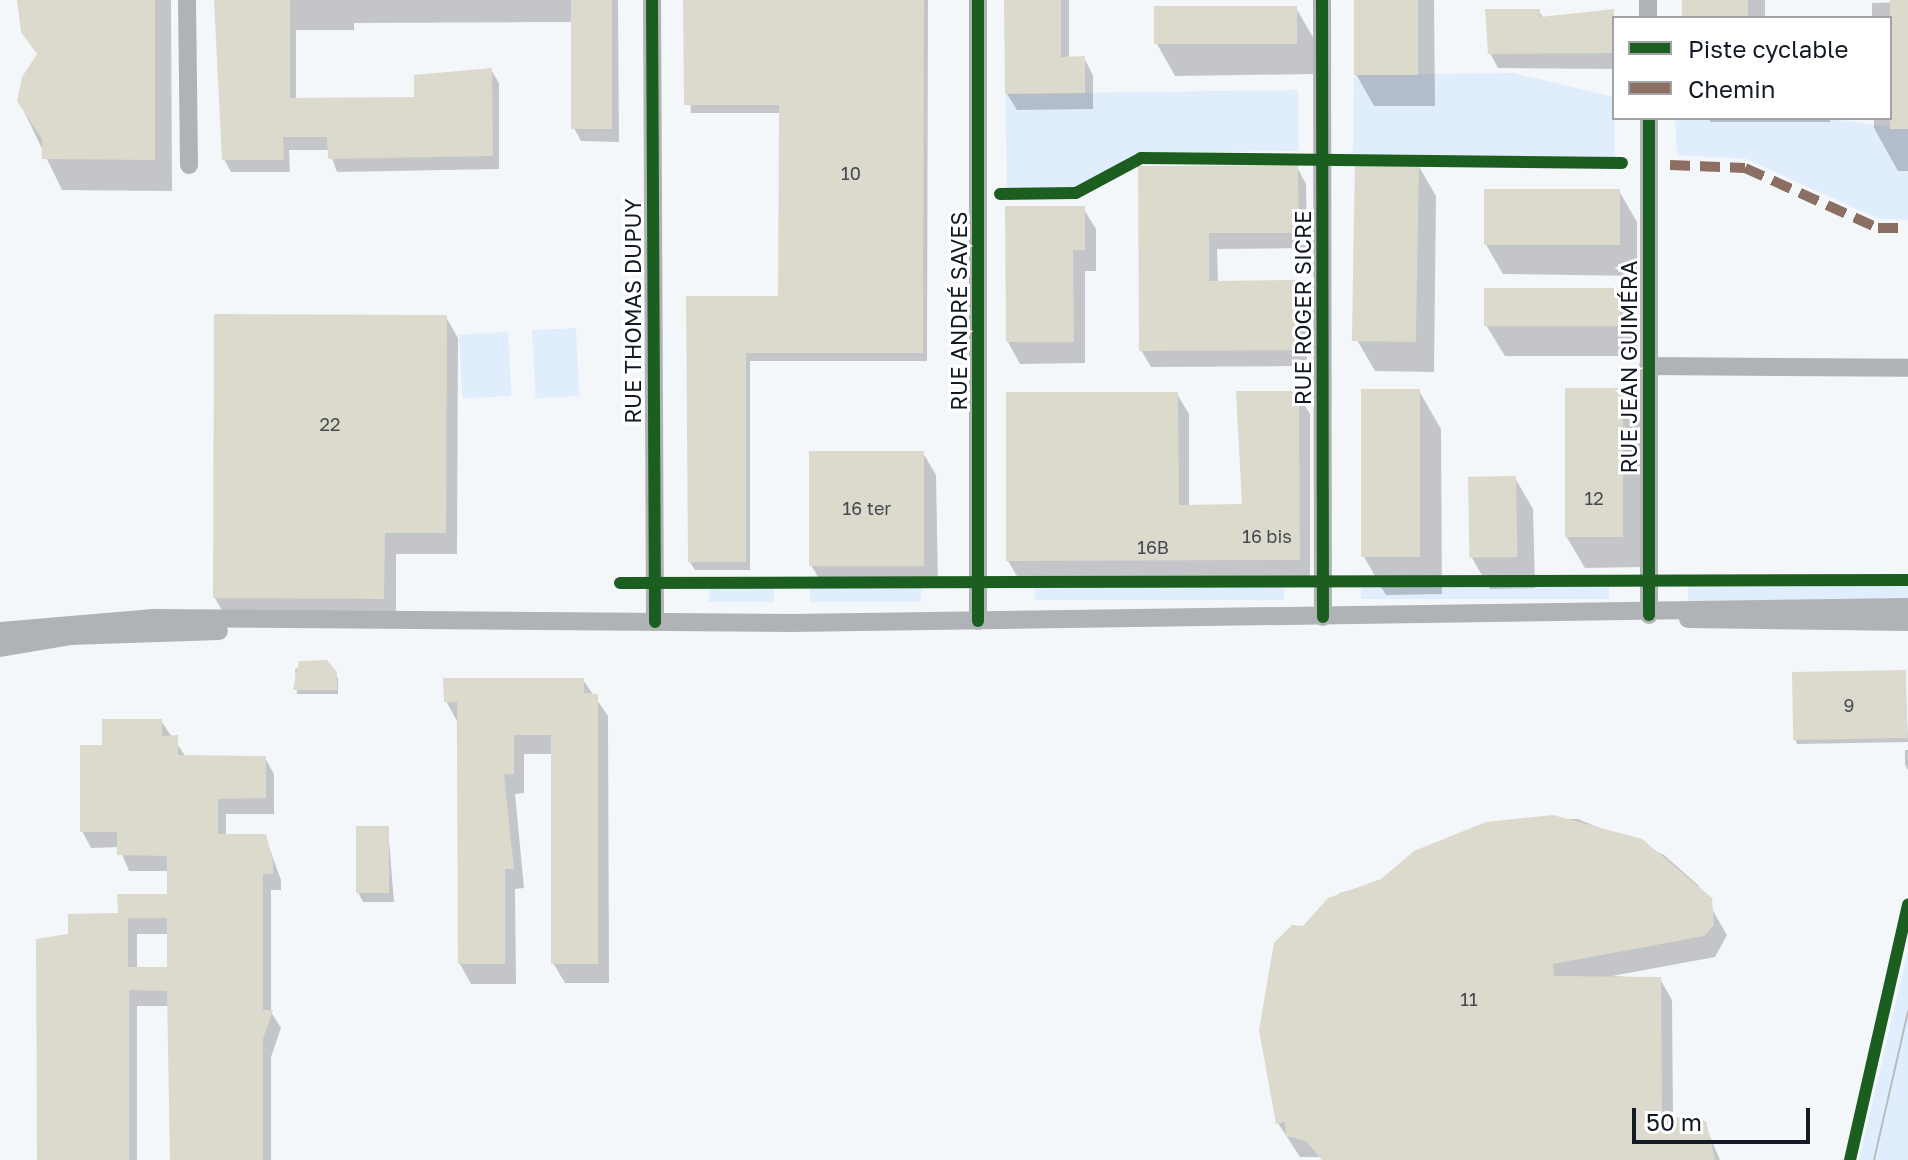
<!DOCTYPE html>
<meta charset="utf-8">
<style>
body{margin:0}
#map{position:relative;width:1908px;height:1160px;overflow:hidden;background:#f4f7fa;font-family:"Golos Text",sans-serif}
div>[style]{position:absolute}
.green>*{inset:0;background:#e0edfc;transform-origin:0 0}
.shadow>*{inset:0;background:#0003;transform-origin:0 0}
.building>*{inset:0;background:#dcd9cd;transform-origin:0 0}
.minor>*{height:18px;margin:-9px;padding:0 9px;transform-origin:9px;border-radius:9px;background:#b0b3b6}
.tram>*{height:2px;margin:-1px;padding:0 1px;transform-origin:1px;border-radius:1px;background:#b8bcbe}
.quiet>*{height:10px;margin-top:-5px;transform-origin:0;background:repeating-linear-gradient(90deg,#8d6e63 0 20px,transparent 0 30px)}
.cycleway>*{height:12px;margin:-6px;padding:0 6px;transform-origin:6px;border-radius:6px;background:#1b5e20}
span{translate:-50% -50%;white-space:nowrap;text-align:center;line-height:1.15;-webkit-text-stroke:6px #fff;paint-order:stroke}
.number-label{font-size:18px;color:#454a4e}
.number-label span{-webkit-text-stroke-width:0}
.street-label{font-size:22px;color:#131a24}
.legend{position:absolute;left:1612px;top:16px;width:280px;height:104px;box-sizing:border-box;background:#fff;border:2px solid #a1a3a7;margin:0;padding:10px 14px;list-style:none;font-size:24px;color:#131a24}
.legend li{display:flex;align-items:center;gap:16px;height:40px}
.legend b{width:40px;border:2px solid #a1a3a7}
.scale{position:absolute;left:1632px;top:1108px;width:178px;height:36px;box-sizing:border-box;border:4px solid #131a24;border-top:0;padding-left:10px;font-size:24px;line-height:28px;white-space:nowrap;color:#131a24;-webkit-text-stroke:6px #fff;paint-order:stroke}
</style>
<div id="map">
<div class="green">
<i style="clip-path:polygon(1513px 73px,1614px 97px,1615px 157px,1353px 154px,1354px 75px)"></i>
<i style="clip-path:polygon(1298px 90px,1299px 151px,1136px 153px,1070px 191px,1007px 192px,1005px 94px)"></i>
<i style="clip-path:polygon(1675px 118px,1825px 118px,1908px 129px,1908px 220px,1879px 219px,1746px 159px,1677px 155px)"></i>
<i style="left:576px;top:328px;width:68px;height:44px;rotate:87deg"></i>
<i style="left:508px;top:332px;width:64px;height:49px;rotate:87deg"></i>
<i style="left:1688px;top:583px;width:220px;height:18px"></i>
<i style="left:1609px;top:584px;width:15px;height:248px;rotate:90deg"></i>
<i style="left:1035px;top:586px;width:249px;height:14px"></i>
<i style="left:921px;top:587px;width:15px;height:111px;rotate:90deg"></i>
<i style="left:709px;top:588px;width:65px;height:14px"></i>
<i style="clip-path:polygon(1908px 950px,1908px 1160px,1859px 1160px)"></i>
</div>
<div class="shadow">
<i style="clip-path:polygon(20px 0,171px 0,172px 191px,62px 190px,19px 101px,39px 55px)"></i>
<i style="clip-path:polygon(218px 0,618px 0,619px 142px,581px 141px,574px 128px,573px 22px,354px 23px,354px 30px,296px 30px,296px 100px,416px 99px,491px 70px,499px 83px,499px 169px,337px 172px,329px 150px,289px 150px,290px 172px,231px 172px,224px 159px)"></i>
<i style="clip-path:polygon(685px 0,928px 0,927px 361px,750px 361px,750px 570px,695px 570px,690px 562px,688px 298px,780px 298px,781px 113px,691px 113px)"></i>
<i style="clip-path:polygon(1006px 0,1069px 0,1069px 58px,1084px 58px,1093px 75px,1093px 109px,1017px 110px,1007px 94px)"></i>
<i style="clip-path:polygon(1356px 0,1434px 0,1435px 106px,1374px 106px,1356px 74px)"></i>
<i style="left:1684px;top:0;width:81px;height:18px"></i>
<i style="clip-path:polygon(1908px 2px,1908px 171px,1898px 171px,1874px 128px,1874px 118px,1890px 118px,1890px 18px,1872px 18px,1872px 3px)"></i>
<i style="clip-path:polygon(1296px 8px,1314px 39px,1314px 74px,1175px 76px,1157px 44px)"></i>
<i style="clip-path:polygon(1539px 11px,1543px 18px,1614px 11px,1614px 69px,1498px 68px,1490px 53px)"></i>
<i style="left:1710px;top:118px;width:120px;height:4px"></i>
<i style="clip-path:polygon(1418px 165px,1436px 196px,1434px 372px,1375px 371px,1357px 340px)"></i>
<i style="clip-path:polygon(1297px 167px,1306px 184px,1307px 248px,1217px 249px,1218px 283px,1297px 282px,1307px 299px,1307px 366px,1151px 367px,1141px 350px,1140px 168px)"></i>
<i style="clip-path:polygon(1619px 191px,1637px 222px,1637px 276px,1503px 274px,1485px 243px)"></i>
<i style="clip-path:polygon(1083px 208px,1096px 229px,1096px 271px,1085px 271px,1085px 363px,1020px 364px,1008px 342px)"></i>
<i style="clip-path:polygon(1619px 290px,1637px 321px,1637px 356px,1505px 356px,1486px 325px)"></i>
<i style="clip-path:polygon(446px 317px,458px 338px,457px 554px,396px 554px,396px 620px,227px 619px,215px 598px)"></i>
<i style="clip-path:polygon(1622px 390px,1640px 421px,1640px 567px,1585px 568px,1566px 536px)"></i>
<i style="clip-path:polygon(1419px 391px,1441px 429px,1442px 594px,1386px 595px,1364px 557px)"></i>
<i style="clip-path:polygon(1298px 393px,1310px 414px,1310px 580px,1020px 581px,1008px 561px,1177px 394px,1189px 414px,1189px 507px,1244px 506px)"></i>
<i style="clip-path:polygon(923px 453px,936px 475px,938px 586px,824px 587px,811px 565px)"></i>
<i style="clip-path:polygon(1515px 478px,1533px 509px,1535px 588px,1490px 589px,1472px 558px)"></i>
<i style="clip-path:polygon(326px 663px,338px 678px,338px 694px,297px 694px,295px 669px)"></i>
<i style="clip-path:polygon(1905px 672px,1908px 742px,1797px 744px,1795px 739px)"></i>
<i style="clip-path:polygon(583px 680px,608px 716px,609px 983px,565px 983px,553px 963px,553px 754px,524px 754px,524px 793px,515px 794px,524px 888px,515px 889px,516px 984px,471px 984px,460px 964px,457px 721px,446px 701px)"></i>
<i style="clip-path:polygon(evenodd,161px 721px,186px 757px,265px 758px,274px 774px,274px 814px,226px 814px,226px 836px,265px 836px,281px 880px,281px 890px,271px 890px,271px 1012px,281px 1028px,271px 1057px,271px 1160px,172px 1160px,170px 1006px,137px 1006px,137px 1160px,39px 1160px,70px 936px,169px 896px,169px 871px,129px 871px,119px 847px,91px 848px,82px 831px,104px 747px,161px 721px,137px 934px,169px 934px,169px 969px,137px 969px,137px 934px)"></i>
<i style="clip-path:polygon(1905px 750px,1908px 750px,1908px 770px,1905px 765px)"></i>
<i style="clip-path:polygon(1518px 819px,1578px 819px,1664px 855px,1698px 885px,1727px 935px,1715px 957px,1612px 976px,1660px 979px,1672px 1000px,1673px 1118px,1704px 1123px,1720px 1160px,1300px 1157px,1278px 1123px,1304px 929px,1340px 893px,1382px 881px,1415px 852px)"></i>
<i style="clip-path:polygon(388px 828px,394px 902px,363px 902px,358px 892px)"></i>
</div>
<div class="building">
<i style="clip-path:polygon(17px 0,155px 0,155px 160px,42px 159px,42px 139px,17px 101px,22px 77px,37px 54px,21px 32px)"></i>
<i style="clip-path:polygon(214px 0,290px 0,290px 98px,414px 97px,414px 75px,492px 68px,493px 156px,328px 159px,327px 137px,283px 137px,284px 160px,222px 160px)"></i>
<i style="left:571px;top:0;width:41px;height:129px"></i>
<i style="clip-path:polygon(683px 0,924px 0,923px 353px,746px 353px,746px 562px,688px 562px,686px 296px,778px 296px,779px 105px,684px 105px)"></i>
<i style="clip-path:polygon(1004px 0,1061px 0,1061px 57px,1085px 56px,1085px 93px,1005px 94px)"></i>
<i style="left:1354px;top:0;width:64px;height:75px"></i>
<i style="left:1682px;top:0;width:66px;height:18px"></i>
<i style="left:1890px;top:0;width:18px;height:129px"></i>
<i style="left:1297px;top:6px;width:38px;height:143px;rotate:90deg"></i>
<i style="clip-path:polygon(1485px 9px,1540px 9px,1540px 17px,1614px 9px,1614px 53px,1488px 54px)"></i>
<i style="left:1355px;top:162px;width:64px;height:179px;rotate:1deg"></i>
<i style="clip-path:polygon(1298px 165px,1299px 233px,1209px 233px,1209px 281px,1298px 280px,1299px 350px,1139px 351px,1138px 166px)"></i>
<i style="left:1620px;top:189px;width:56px;height:136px;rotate:90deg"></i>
<i style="clip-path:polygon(1005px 206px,1085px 206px,1085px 250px,1073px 250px,1074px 342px,1006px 342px)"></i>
<i style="left:1484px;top:288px;width:136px;height:38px"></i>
<i style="clip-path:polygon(214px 314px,447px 315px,446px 533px,385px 533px,384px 599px,213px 598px)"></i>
<i style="left:1565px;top:388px;width:58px;height:149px"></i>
<i style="left:1420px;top:389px;width:168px;height:59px;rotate:90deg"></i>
<i style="clip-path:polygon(1236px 391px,1299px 391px,1300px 560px,1006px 561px,1006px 392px,1178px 392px,1179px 505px,1242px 504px)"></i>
<i style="left:809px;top:451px;width:115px;height:115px"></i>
<i style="left:1516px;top:476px;width:81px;height:48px;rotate:89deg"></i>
<i style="clip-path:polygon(327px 660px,337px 672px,337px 690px,293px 690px,299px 661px)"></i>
<i style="left:1906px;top:670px;width:68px;height:114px;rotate:89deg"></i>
<i style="clip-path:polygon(443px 678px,584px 678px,584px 693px,598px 694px,598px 964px,551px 964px,551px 735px,514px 735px,514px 774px,504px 774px,514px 869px,505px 869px,505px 964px,458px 964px,457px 702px,444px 702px)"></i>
<i style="clip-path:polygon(evenodd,102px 719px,162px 719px,162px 736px,178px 735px,178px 755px,266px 756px,266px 798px,218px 799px,218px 834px,266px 834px,273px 862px,273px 874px,263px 874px,263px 1010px,273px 1010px,263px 1039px,263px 1160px,170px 1160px,167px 991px,129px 990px,129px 1160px,37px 1160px,36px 939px,68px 934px,68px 914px,118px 913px,117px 894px,167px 894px,167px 856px,117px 855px,117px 832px,80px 832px,80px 745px,102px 745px,102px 719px,128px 918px,167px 918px,167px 967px,128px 967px,128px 918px)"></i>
<i style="clip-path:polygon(1553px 815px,1642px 839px,1712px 898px,1714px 925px,1704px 936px,1553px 964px,1554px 976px,1661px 977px,1662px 1115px,1706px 1121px,1715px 1160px,1322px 1160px,1306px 1141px,1286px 1136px,1285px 1122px,1276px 1124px,1259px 1030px,1274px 943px,1292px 925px,1303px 926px,1328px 898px,1381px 879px,1414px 851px,1486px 822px)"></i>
<i style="left:356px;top:826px;width:33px;height:67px"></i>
</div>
<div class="minor">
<i style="left:187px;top:0;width:165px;rotate:89.3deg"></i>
<i style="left:652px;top:0;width:622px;rotate:89.72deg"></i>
<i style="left:1322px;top:0;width:617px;rotate:89.91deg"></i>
<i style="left:1648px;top:0;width:18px;rotate:90deg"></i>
<i style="left:1649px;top:118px;width:497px;rotate:90deg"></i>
<i style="left:1648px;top:366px;width:260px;rotate:0.4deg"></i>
<i style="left:1688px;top:619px;width:220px;rotate:0.8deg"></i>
<i style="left:978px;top:621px;width:621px;rotate:-90deg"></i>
<i style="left:0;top:631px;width:154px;rotate:-4.9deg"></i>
<i style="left:153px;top:618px;width:637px;rotate:0.45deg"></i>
<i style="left:790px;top:623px;width:1118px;rotate:-0.82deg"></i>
<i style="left:0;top:648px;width:71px;rotate:-9.7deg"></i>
<i style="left:70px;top:636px;width:149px;rotate:-1.9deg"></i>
</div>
<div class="tram">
<i style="left:1874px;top:1160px;width:153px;rotate:-77.1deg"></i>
</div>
<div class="quiet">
<i style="left:1670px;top:165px;width:75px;rotate:2.3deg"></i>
<i style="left:1745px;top:168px;width:146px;rotate:24.3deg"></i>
<i style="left:1878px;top:228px;width:30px"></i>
</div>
<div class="cycleway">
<i style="left:652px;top:0;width:622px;rotate:89.72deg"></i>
<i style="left:1322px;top:0;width:617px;rotate:89.91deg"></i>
<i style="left:1649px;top:118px;width:497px;rotate:90deg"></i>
<i style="left:1000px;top:194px;width:76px;rotate:-0.8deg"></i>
<i style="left:1076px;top:193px;width:74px;rotate:-28.3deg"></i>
<i style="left:1141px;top:158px;width:481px;rotate:0.6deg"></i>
<i style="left:620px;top:583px;width:1288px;rotate:-0.13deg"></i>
<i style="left:978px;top:621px;width:621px;rotate:-90deg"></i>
<i style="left:1850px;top:1160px;width:262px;rotate:-77.2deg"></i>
</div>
<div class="number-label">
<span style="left:851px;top:173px">10</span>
<span style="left:330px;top:424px">22</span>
<span style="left:1594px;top:498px">12</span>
<span style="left:867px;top:508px">16 ter</span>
<span style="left:1267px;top:536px">16 bis</span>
<span style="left:1153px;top:547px">16B</span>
<span style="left:1849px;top:705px">9</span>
<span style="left:1469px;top:999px">11</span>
</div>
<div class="street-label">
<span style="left:1303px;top:308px;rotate:-90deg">RUE ROGER SICRE</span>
<span style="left:633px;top:311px;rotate:-90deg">RUE THOMAS DUPUY</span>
<span style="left:959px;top:311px;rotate:-90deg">RUE ANDRÉ SAVES</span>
<span style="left:1629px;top:367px;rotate:-90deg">RUE JEAN GUIMÉRA</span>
</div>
<ul class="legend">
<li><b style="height:10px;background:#1b5e20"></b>Piste cyclable</li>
<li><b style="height:10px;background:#8d6e63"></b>Chemin</li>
</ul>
<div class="scale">50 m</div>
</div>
